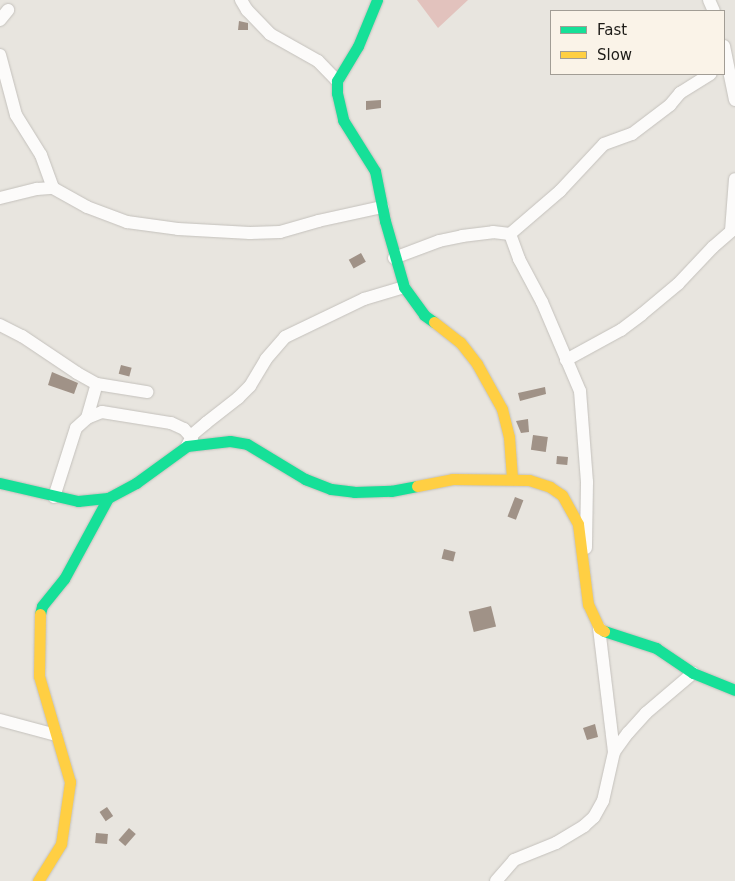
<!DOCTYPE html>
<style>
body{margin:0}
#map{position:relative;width:735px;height:881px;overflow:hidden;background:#e8e5df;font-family:"DejaVu Sans",sans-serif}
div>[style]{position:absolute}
.green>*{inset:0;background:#e2c2bd}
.building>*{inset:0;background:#a09287;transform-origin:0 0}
.roads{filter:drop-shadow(0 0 1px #c4c1bc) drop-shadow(0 0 1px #c4c1bc)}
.street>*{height:12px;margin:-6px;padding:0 6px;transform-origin:6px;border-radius:6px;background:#fcfbfa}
.fast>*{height:11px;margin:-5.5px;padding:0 5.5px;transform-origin:5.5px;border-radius:5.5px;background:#16e098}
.slow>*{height:11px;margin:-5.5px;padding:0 5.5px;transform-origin:5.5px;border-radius:5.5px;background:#ffcf43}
span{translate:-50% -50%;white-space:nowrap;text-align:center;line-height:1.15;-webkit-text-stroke:5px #faf3e8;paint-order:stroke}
.legend{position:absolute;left:550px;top:10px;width:175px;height:65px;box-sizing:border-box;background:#faf3e8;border:1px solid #a29d95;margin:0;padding:6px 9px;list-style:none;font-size:15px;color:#1e1c18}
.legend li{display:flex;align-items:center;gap:10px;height:25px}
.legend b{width:25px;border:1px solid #a29d95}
</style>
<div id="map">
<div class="green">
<i style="clip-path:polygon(417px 0,468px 0,438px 28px)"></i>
</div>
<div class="building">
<i style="clip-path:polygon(239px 21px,248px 23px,248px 30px,238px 30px)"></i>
<i style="clip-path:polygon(381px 100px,381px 108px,366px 110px,366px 101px)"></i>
<i style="left:361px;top:253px;width:10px;height:14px;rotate:61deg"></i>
<i style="left:121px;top:365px;width:11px;height:9px;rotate:15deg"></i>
<i style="clip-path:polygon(52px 372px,78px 383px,74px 394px,48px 385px)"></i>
<i style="clip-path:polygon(545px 387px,546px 394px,520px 401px,518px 393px)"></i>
<i style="clip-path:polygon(528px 419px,529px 432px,521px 433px,516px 421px)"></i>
<i style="left:533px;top:435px;width:15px;height:15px;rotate:8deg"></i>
<i style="left:557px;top:456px;width:11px;height:8px;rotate:5deg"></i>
<i style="left:515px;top:497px;width:9px;height:21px;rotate:21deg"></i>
<i style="left:444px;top:549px;width:12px;height:10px;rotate:14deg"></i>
<i style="left:491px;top:606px;width:21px;height:23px;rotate:76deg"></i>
<i style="clip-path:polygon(595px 724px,598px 737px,587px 740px,583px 728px)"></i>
<i style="left:107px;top:807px;width:11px;height:9px;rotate:56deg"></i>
<i style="left:129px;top:828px;width:9px;height:16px;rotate:41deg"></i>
<i style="left:96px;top:833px;width:12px;height:10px;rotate:5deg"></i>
</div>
<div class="roads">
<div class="street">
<i style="left:241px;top:0;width:12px;rotate:59deg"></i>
<i style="left:247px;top:10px;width:33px;rotate:46deg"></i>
<i style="left:270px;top:34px;width:55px;rotate:29.4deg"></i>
<i style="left:318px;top:61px;width:28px;rotate:46deg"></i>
<i style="left:709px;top:0;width:12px;rotate:66deg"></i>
<i style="left:0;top:20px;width:13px;rotate:-51deg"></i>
<i style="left:724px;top:46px;width:55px;rotate:78.5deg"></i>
<i style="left:0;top:55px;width:62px;rotate:75.1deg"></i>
<i style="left:16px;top:115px;width:47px;rotate:58deg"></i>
<i style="left:41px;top:155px;width:35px;rotate:70deg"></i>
<i style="left:0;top:198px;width:38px;rotate:-14deg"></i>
<i style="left:37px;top:189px;width:16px;rotate:-4deg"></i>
<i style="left:53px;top:188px;width:39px;rotate:29deg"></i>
<i style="left:87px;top:207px;width:43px;rotate:20.6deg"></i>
<i style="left:127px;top:222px;width:51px;rotate:7.8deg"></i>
<i style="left:178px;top:229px;width:72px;rotate:3.2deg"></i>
<i style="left:250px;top:233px;width:30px;rotate:-2deg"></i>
<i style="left:280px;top:232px;width:40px;rotate:-16deg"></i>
<i style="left:318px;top:221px;width:66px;rotate:-12.3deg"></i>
<i style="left:731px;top:231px;width:52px;rotate:-85.6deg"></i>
<i style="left:510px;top:234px;width:66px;rotate:-40.7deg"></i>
<i style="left:560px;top:191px;width:64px;rotate:-46.9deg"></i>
<i style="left:604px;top:144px;width:30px;rotate:-20deg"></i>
<i style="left:632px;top:134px;width:48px;rotate:-37.3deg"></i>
<i style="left:670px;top:105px;width:16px;rotate:-50deg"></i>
<i style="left:680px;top:93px;width:36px;rotate:-32deg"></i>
<i style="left:394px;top:258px;width:48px;rotate:-20.7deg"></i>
<i style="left:439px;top:241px;width:24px;rotate:-12deg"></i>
<i style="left:462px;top:236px;width:31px;rotate:-7deg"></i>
<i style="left:493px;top:232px;width:17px;rotate:7deg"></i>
<i style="left:510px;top:234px;width:27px;rotate:70deg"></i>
<i style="left:519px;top:259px;width:49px;rotate:61.9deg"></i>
<i style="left:542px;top:302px;width:97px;rotate:66.9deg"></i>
<i style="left:580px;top:391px;width:91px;rotate:85.6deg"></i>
<i style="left:587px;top:482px;width:66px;rotate:90.9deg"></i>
<i style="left:0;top:325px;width:25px;rotate:27deg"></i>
<i style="left:22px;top:336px;width:66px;rotate:33.9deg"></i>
<i style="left:77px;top:373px;width:23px;rotate:29deg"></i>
<i style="left:97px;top:384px;width:51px;rotate:9.1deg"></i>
<i style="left:566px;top:360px;width:63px;rotate:-28.6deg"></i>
<i style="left:621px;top:330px;width:26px;rotate:-37deg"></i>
<i style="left:642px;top:314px;width:47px;rotate:-39.8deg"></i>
<i style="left:678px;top:284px;width:51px;rotate:-46.6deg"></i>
<i style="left:713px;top:247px;width:29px;rotate:-41deg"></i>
<i style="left:87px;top:418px;width:35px;rotate:-74deg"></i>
<i style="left:187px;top:446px;width:13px;rotate:-63deg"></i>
<i style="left:193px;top:434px;width:17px;rotate:-40deg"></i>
<i style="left:206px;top:423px;width:41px;rotate:-38deg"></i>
<i style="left:238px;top:398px;width:17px;rotate:-45deg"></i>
<i style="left:250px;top:386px;width:31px;rotate:-59deg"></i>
<i style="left:266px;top:359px;width:29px;rotate:-49deg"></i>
<i style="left:285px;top:337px;width:88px;rotate:-25.7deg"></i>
<i style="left:364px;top:299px;width:42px;rotate:-16.7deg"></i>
<i style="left:54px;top:497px;width:72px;rotate:-72.3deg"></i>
<i style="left:76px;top:428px;width:15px;rotate:-42deg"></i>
<i style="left:87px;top:418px;width:16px;rotate:-22deg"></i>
<i style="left:102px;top:412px;width:70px;rotate:9.1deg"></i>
<i style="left:171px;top:423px;width:14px;rotate:25deg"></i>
<i style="left:184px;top:429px;width:12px;rotate:48deg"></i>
<i style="left:599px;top:628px;width:125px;rotate:83.1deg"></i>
<i style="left:0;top:720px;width:58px;rotate:15deg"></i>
<i style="left:496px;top:881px;width:28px;rotate:-49deg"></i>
<i style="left:514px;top:860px;width:45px;rotate:-22deg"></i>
<i style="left:556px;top:843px;width:33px;rotate:-31deg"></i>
<i style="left:584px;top:826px;width:13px;rotate:-42deg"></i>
<i style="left:594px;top:817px;width:18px;rotate:-61deg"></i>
<i style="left:603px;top:801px;width:50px;rotate:-77.3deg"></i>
<i style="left:614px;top:752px;width:24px;rotate:-54deg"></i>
<i style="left:628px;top:733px;width:27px;rotate:-48deg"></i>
<i style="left:646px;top:713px;width:62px;rotate:-40.4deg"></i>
</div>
<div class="fast">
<i style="left:377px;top:0;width:50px;rotate:112.4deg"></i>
<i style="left:358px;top:46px;width:41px;rotate:121deg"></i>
<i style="left:337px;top:81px;width:12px;rotate:90deg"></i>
<i style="left:337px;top:93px;width:28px;rotate:77deg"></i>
<i style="left:343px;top:120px;width:60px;rotate:57.9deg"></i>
<i style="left:375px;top:171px;width:51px;rotate:78.7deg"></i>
<i style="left:385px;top:221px;width:69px;rotate:73.9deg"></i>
<i style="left:404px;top:287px;width:34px;rotate:54deg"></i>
<i style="left:424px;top:315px;width:12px;rotate:35deg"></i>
<i style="left:0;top:483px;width:80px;rotate:13deg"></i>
<i style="left:78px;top:501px;width:30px;rotate:-6deg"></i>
<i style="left:108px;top:498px;width:32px;rotate:-28deg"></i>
<i style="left:136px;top:483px;width:63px;rotate:-36deg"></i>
<i style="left:187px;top:446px;width:43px;rotate:-6.6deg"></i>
<i style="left:230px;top:441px;width:17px;rotate:10deg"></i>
<i style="left:247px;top:444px;width:68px;rotate:31.1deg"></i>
<i style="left:305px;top:479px;width:28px;rotate:21deg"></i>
<i style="left:331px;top:489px;width:23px;rotate:7deg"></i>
<i style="left:354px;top:492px;width:37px;rotate:-2deg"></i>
<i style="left:391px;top:491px;width:26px;rotate:-11deg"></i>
<i style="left:40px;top:614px;width:8px;rotate:-76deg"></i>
<i style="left:42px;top:606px;width:35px;rotate:-51deg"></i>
<i style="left:64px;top:579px;width:92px;rotate:-61.5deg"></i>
<i style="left:604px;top:631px;width:55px;rotate:18.1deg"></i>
<i style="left:656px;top:648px;width:45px;rotate:34deg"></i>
<i style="left:693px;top:673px;width:45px;rotate:22deg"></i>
</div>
<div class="slow">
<i style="left:434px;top:322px;width:33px;rotate:38deg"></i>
<i style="left:460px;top:342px;width:28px;rotate:52deg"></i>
<i style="left:477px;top:364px;width:51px;rotate:60.9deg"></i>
<i style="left:502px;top:409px;width:29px;rotate:76deg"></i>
<i style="left:509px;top:437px;width:41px;rotate:85.8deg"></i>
<i style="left:417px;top:486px;width:36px;rotate:-11deg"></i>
<i style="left:452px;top:479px;width:77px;rotate:0.7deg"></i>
<i style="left:529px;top:480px;width:22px;rotate:18deg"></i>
<i style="left:550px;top:487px;width:14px;rotate:34deg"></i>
<i style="left:562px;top:495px;width:33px;rotate:61deg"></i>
<i style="left:578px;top:524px;width:81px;rotate:82.9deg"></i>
<i style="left:588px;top:604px;width:26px;rotate:65deg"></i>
<i style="left:599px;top:628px;width:6px;rotate:31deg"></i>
<i style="left:38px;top:881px;width:44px;rotate:-58.1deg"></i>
<i style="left:61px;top:844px;width:63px;rotate:-81.7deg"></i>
<i style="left:70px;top:782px;width:110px;rotate:-106.3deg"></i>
<i style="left:39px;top:676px;width:62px;rotate:-89.1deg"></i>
</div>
</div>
<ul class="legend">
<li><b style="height:6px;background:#16e098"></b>Fast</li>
<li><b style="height:6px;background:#ffcf43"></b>Slow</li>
</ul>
</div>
